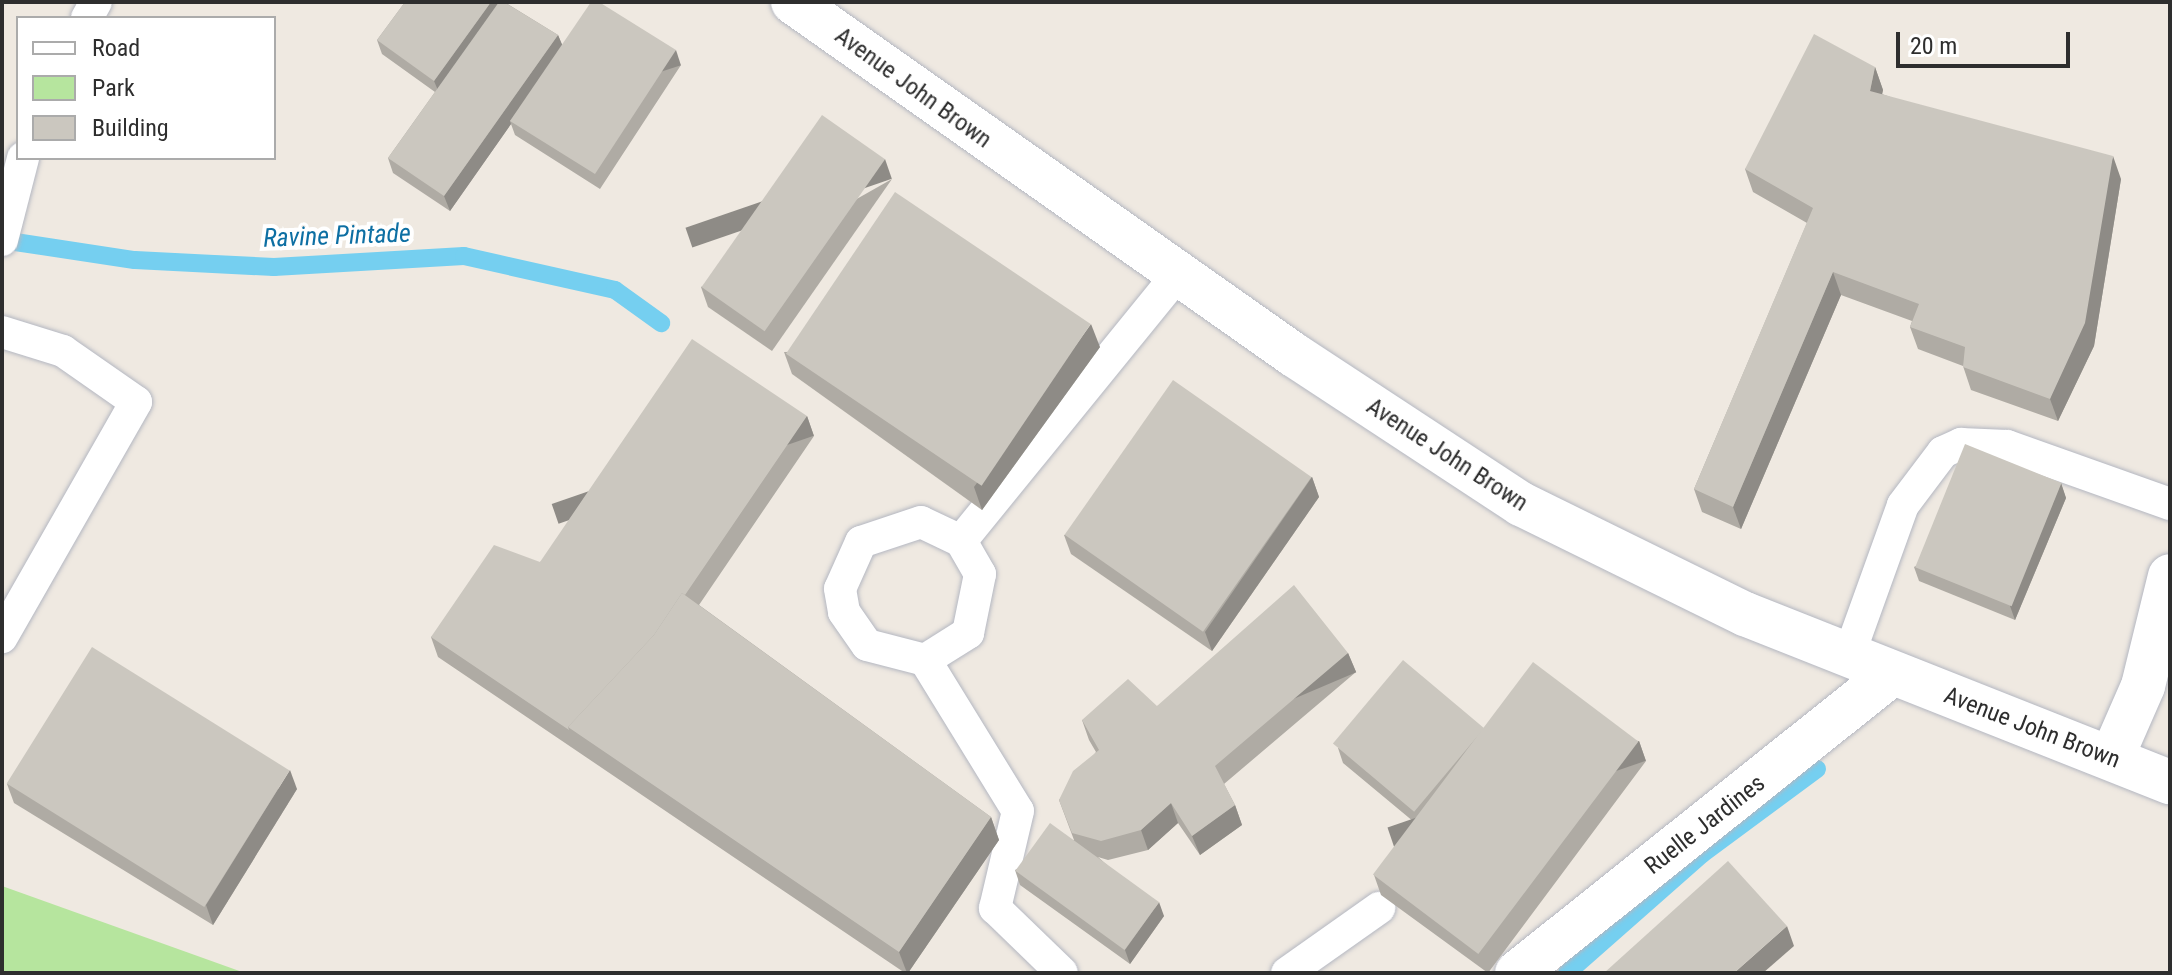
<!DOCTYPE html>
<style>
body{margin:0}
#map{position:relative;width:2172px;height:975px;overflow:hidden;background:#efe9e1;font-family:"Roboto Condensed",sans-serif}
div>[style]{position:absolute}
.green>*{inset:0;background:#b6e59e}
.stream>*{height:18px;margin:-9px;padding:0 9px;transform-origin:9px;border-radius:9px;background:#75cff0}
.roads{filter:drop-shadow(0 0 2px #b4b7c1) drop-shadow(0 0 2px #b4b7c1)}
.lane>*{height:32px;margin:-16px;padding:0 16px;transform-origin:16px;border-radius:16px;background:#fff}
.street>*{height:44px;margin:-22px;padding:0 22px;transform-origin:22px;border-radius:22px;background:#fff}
.secondary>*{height:44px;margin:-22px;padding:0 22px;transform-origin:22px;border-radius:22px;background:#fff}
.wall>*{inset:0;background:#afaba4}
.shaded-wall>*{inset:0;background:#8e8b86;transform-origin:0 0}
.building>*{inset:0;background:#cbc7bf;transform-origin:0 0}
span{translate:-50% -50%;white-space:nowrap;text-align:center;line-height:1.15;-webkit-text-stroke:8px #fff;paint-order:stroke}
.street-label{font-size:24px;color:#2e2e2e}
.water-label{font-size:26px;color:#0d6fa3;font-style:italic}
.frame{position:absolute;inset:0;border:4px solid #2e2e2e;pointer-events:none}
.legend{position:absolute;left:16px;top:16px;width:260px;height:144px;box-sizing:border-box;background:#fff;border:2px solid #ababab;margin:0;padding:10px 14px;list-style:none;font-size:24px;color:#2e2e2e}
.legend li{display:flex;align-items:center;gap:16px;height:40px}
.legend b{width:40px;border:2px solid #ababab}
.scale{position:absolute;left:1896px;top:32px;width:174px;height:36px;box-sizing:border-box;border:4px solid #2e2e2e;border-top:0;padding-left:10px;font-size:24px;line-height:28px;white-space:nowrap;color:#2e2e2e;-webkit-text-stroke:6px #fff;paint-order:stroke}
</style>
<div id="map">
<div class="green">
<i style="clip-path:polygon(2px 886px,245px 973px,2px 973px)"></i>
</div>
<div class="stream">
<i style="left:2px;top:240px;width:134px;rotate:8.6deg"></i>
<i style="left:135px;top:260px;width:139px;rotate:2.9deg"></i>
<i style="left:274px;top:267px;width:190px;rotate:-3.3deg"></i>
<i style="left:464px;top:256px;width:155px;rotate:12.7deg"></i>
<i style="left:615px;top:290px;width:57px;rotate:35.7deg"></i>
<i style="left:1567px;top:973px;width:180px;rotate:-41.4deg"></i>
<i style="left:1702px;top:854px;width:143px;rotate:-36.5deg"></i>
</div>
<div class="roads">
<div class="lane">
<i style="left:87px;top:18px;width:18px;rotate:-61deg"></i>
<i style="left:2px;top:240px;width:85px;rotate:-75.6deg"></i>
<i style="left:2px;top:332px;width:64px;rotate:17.3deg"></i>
<i style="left:63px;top:351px;width:89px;rotate:34.9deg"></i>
<i style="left:136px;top:402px;width:271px;rotate:119.7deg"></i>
<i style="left:961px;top:541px;width:347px;rotate:-50.9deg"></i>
<i style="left:1849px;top:655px;width:159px;rotate:-70.2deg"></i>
<i style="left:1903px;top:505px;width:66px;rotate:-53deg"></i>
<i style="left:1943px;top:452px;width:20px;rotate:-24deg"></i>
<i style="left:1961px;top:444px;width:46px;rotate:2.5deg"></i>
<i style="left:2007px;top:446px;width:173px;rotate:19.6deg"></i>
<i style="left:925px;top:660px;width:51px;rotate:-32.1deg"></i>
<i style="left:968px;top:633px;width:60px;rotate:-78.5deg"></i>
<i style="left:980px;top:574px;width:38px;rotate:-120deg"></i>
<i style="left:961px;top:541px;width:44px;rotate:-154.6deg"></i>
<i style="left:921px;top:522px;width:63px;rotate:161.6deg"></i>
<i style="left:861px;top:542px;width:51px;rotate:114.1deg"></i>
<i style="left:840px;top:589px;width:23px;rotate:80deg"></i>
<i style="left:844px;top:612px;width:40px;rotate:55.1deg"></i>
<i style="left:867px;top:645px;width:60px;rotate:14.5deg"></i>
<i style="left:925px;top:660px;width:177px;rotate:58.4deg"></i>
<i style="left:1018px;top:811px;width:100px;rotate:103.3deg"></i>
<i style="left:995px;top:908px;width:93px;rotate:44.1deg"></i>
<i style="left:1287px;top:973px;width:113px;rotate:-35.2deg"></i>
</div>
<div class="street">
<i style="left:1517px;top:973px;width:479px;rotate:-38.6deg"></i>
</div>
<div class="secondary">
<i style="left:793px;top:2px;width:613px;rotate:35.17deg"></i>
<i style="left:1294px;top:355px;width:272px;rotate:33.3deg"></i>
<i style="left:1521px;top:504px;width:250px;rotate:26.2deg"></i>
<i style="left:1745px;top:614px;width:457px;rotate:21.6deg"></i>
<i style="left:2112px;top:757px;width:77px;rotate:-66.4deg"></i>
<i style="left:2143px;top:686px;width:113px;rotate:-76.2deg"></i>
</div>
</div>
<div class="wall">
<i style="clip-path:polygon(405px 2px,507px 2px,506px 3px,558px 35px,562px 45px,681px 65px,600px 189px,515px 135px,511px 124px,450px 211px,393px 173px,388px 158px,435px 92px,382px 54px,377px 40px)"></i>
<i style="clip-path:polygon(1875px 67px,1883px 90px,1882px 94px,2121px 179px,2094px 346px,2058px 421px,1971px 390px,1963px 366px,1918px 349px,1910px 327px,1912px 321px,1841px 295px,1741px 529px,1702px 512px,1694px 489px,1807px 223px,1753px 192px,1745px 169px)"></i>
<i style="clip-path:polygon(892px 179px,772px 351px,708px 307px,701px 287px)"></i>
<i style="clip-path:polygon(1100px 347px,982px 510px,792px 374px,784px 352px)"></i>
<i style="clip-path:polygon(807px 416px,814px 436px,699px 605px,991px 817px,999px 840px,908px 973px,905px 973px,438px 657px,431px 637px,540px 562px)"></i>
<i style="clip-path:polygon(1312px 477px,1319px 497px,1212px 651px,1071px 554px,1064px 535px)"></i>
<i style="clip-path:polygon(2061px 483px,2066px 498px,2015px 620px,1919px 581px,1914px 567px)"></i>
<i style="clip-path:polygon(1348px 653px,1356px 672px,1224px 784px,1235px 805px,1242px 825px,1200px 855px,1178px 823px,1148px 850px,1108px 860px,1098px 857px,1164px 916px,1130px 964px,1020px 885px,1015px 870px,1074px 840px,1059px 800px,1096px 752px,1089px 740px,1082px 720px,1157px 706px)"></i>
<i style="clip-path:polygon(1484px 728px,1639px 741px,1646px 761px,1488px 973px,1381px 895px,1374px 875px,1414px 822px,1343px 763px,1338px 748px)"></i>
<i style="clip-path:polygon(7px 784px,297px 789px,213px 925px,14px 803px)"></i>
</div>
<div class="shaded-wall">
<i style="clip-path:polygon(491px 2px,507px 2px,440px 95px,434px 81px)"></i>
<i style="clip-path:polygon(558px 35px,564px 49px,510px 121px,511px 124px,450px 211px,444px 196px)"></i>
<i style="left:676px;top:50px;width:16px;height:148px;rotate:72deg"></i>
<i style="clip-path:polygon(1875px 67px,1883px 90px,1878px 114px,1870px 91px)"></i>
<i style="clip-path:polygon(2113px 156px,2121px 179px,2094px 346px,2058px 421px,2050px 399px)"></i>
<i style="left:885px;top:159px;width:21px;height:211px;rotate:71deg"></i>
<i style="clip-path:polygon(1833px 272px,1841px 295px,1741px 529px,1733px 507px)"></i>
<i style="clip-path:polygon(1091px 324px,1100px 347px,982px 510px,974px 487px)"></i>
<i style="left:807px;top:416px;width:21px;height:270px;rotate:71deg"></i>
<i style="clip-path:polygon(1312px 477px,1319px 497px,1212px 651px,1205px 632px)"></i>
<i style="clip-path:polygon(2061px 483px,2066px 498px,2015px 620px,2010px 606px)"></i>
<i style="left:1348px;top:653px;width:21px;height:175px;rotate:67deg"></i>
<i style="left:1639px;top:741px;width:21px;height:266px;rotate:71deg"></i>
<i style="clip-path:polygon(290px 770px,297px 789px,213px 925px,206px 905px)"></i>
<i style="clip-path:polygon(1171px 803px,1178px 823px,1148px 850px,1141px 830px)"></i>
<i style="clip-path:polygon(1235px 805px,1242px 825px,1200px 855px,1192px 836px)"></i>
<i style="clip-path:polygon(991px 817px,999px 840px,908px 973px,907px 973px,899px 952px)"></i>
<i style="clip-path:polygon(1159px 902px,1164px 916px,1130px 964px,1125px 950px)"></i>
<i style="clip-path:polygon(1787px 926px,1794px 946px,1763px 973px,1734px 973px)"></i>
</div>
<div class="building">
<i style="clip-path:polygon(405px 2px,491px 2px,434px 81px,377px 40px)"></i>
<i style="clip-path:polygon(499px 2px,504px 2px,558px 35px,444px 196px,388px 158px)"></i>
<i style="clip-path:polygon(591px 2px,599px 2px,676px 50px,595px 174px,510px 121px)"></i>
<i style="clip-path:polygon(1814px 34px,1875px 67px,1870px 91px,2113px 156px,2085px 323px,2050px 399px,1963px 367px,1965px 347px,1910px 327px,1919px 304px,1833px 272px,1733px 507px,1694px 489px,1813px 208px,1745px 169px)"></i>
<i style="left:822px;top:115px;width:77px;height:210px;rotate:35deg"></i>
<i style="left:895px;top:192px;width:236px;height:195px;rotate:34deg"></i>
<i style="clip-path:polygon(692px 339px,807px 416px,685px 595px,682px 593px,654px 635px,568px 727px,569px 730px,431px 637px,494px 545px,540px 562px)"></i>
<i style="left:1173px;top:380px;width:169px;height:189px;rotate:35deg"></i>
<i style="left:1965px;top:444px;width:104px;height:133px;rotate:22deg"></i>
<i style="clip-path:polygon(1294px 585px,1348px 653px,1215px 766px,1235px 805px,1192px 836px,1171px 803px,1141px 830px,1101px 841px,1072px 833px,1059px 800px,1073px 771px,1099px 750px,1082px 720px,1128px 679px,1157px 706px)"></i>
<i style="clip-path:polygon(682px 593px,991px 817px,899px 952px,568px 727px,654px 635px)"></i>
<i style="left:92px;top:647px;width:233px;height:161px;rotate:32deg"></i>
<i style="left:1403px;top:660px;width:106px;height:109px;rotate:40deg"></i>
<i style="left:1533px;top:662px;width:132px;height:266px;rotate:37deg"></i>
<i style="left:1050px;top:823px;width:135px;height:59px;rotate:36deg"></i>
<i style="clip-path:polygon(1728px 861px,1787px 926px,1734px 973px,1604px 973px)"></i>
</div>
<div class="street-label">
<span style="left:913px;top:88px;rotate:36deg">Avenue John Brown</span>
<span style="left:1447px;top:455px;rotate:33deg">Avenue John Brown</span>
<span style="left:2032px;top:728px;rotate:21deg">Avenue John Brown</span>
<span style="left:1705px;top:825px;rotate:-38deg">Ruelle Jardines</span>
</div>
<div class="water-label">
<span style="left:337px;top:236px;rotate:-2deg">Ravine Pintade</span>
</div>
<div class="frame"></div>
<ul class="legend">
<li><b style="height:10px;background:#fff"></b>Road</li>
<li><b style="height:22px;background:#b6e59e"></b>Park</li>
<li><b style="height:22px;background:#cbc7bf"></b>Building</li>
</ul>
<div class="scale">20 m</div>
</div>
